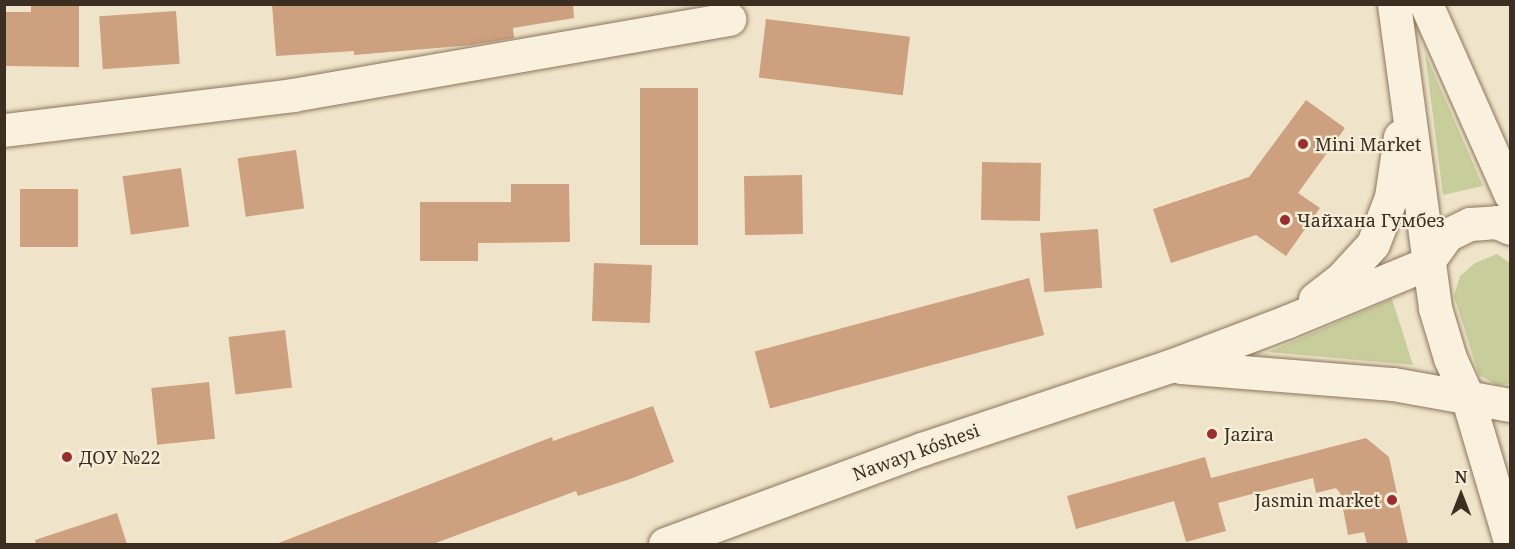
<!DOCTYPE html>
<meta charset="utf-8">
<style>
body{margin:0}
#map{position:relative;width:1515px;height:549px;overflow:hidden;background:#efe4c9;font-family:"Noto Serif",serif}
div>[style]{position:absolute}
.green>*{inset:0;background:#c8cd9c}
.building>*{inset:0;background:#cda07f;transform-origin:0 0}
.roads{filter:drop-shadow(0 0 2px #8c765d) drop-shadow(0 0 2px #8c765d)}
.street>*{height:33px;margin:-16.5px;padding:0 16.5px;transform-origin:16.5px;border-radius:16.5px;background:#f9f1dd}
.secondary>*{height:33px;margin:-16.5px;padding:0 16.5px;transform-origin:16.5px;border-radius:16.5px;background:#f9f1dd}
.dots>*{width:16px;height:16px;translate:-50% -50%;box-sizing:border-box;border:3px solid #f6eed9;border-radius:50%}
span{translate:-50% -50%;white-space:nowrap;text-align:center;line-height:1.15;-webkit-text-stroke:4.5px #f6eed9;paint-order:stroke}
.poi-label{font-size:18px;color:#3c2e21}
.left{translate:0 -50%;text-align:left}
.right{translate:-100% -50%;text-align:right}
.street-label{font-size:18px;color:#3c2e21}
.frame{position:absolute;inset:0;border:6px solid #3c2e21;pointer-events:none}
.north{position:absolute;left:1431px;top:465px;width:60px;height:60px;-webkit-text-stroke:4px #f6eed9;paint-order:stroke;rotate:0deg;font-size:16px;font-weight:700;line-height:24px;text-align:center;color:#3c2e21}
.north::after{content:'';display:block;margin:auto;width:21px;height:27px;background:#3c2e21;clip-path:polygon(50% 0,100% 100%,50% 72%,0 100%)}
</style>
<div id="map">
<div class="green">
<i style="clip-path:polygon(1425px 53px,1483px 186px,1443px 195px)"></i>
<i style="clip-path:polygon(1497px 254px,1510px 263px,1510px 384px,1497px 385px,1479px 375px,1454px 296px,1460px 276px,1475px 263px)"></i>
<i style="clip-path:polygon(1392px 299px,1413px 365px,1268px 352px)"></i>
</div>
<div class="building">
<i style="clip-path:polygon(272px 4px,573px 4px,574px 18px,513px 28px,514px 38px,472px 45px,354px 55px,354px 51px,276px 56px)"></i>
<i style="clip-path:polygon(31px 5px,79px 5px,79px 67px,4px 66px,4px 12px,31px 12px)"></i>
<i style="left:176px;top:11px;width:53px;height:77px;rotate:86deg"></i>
<i style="left:766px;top:19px;width:145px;height:59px;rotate:7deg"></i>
<i style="left:640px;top:88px;width:58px;height:157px"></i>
<i style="clip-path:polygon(1306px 100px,1345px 128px,1298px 193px,1320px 208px,1286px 256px,1256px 235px,1171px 263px,1153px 209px,1249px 177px)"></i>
<i style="left:296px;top:150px;width:59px;height:59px;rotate:82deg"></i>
<i style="left:982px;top:162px;width:59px;height:58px;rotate:1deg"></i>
<i style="left:181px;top:168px;width:59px;height:59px;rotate:82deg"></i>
<i style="left:802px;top:175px;width:59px;height:58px;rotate:89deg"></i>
<i style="clip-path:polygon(511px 184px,569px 184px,570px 242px,478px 243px,478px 261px,420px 261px,420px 202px,511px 202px)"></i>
<i style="left:20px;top:189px;width:58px;height:58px"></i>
<i style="left:1098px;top:229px;width:59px;height:58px;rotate:86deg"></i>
<i style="left:594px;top:263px;width:58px;height:58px;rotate:2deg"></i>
<i style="left:1029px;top:278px;width:59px;height:284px;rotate:75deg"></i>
<i style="left:285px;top:330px;width:58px;height:57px;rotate:83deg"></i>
<i style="left:209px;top:382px;width:57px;height:58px;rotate:84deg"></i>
<i style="clip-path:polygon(653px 406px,674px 462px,630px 479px,578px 496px,576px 491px,433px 544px,276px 544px,552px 437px,553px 441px)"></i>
<i style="clip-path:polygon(1366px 438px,1389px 457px,1408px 544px,1367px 544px,1364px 532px,1348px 535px,1340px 493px,1336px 488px,1316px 493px,1313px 478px,1218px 503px,1226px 531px,1186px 542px,1174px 501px,1076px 529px,1067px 496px,1205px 457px,1211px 478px)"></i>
<i style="clip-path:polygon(117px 513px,127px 544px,36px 544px,35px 540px)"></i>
</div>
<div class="roads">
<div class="street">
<i style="left:4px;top:130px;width:291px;rotate:-6.9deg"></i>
<i style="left:293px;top:95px;width:443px;rotate:-9.9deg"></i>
</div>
<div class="secondary">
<i style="left:1394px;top:4px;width:307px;rotate:82.3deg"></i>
<i style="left:1435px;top:308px;width:52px;rotate:73.3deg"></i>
<i style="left:1450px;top:358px;width:42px;rotate:65.9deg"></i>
<i style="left:1467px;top:396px;width:151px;rotate:73.5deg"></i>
<i style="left:1426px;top:4px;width:208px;rotate:66.1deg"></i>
<i style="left:1315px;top:299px;width:33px;rotate:-38deg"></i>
<i style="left:1341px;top:279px;width:47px;rotate:-47.6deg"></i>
<i style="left:1373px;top:244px;width:50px;rotate:-69deg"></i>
<i style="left:1391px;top:197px;width:61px;rotate:-81.5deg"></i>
<i style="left:1181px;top:367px;width:213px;rotate:4.6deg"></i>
<i style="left:1393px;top:384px;width:119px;rotate:10.2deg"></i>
<i style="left:665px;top:544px;width:274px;rotate:-20.3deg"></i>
<i style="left:922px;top:449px;width:262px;rotate:-18.5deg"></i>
<i style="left:1170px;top:366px;width:124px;rotate:-20.8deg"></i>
<i style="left:1286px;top:322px;width:152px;rotate:-22.5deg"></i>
<i style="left:1426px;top:264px;width:36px;rotate:-54deg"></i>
<i style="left:1447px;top:235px;width:25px;rotate:-26deg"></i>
<i style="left:1470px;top:224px;width:27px;rotate:-4deg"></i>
<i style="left:1497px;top:222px;width:14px;rotate:25deg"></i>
</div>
</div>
<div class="dots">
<i style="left:1303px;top:144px;background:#9b2d2e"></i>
<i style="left:1285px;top:220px;background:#9b2d2e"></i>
<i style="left:1212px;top:434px;background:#9b2d2e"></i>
<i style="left:67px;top:457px;background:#9b2d2e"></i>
<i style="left:1392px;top:500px;background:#9b2d2e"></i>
</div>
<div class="poi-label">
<span class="left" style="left:1315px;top:144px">Mini Market</span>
<span class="left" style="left:1297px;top:220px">Чайхана Гумбез</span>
<span class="left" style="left:1224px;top:434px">Jazira</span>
<span class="left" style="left:79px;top:457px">ДОУ №22</span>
<span class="right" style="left:1380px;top:500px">Jasmin market</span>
</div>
<div class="street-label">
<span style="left:916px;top:452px;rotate:-20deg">Nawayı kóshesi</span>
</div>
<div class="frame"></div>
<div class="north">N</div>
</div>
